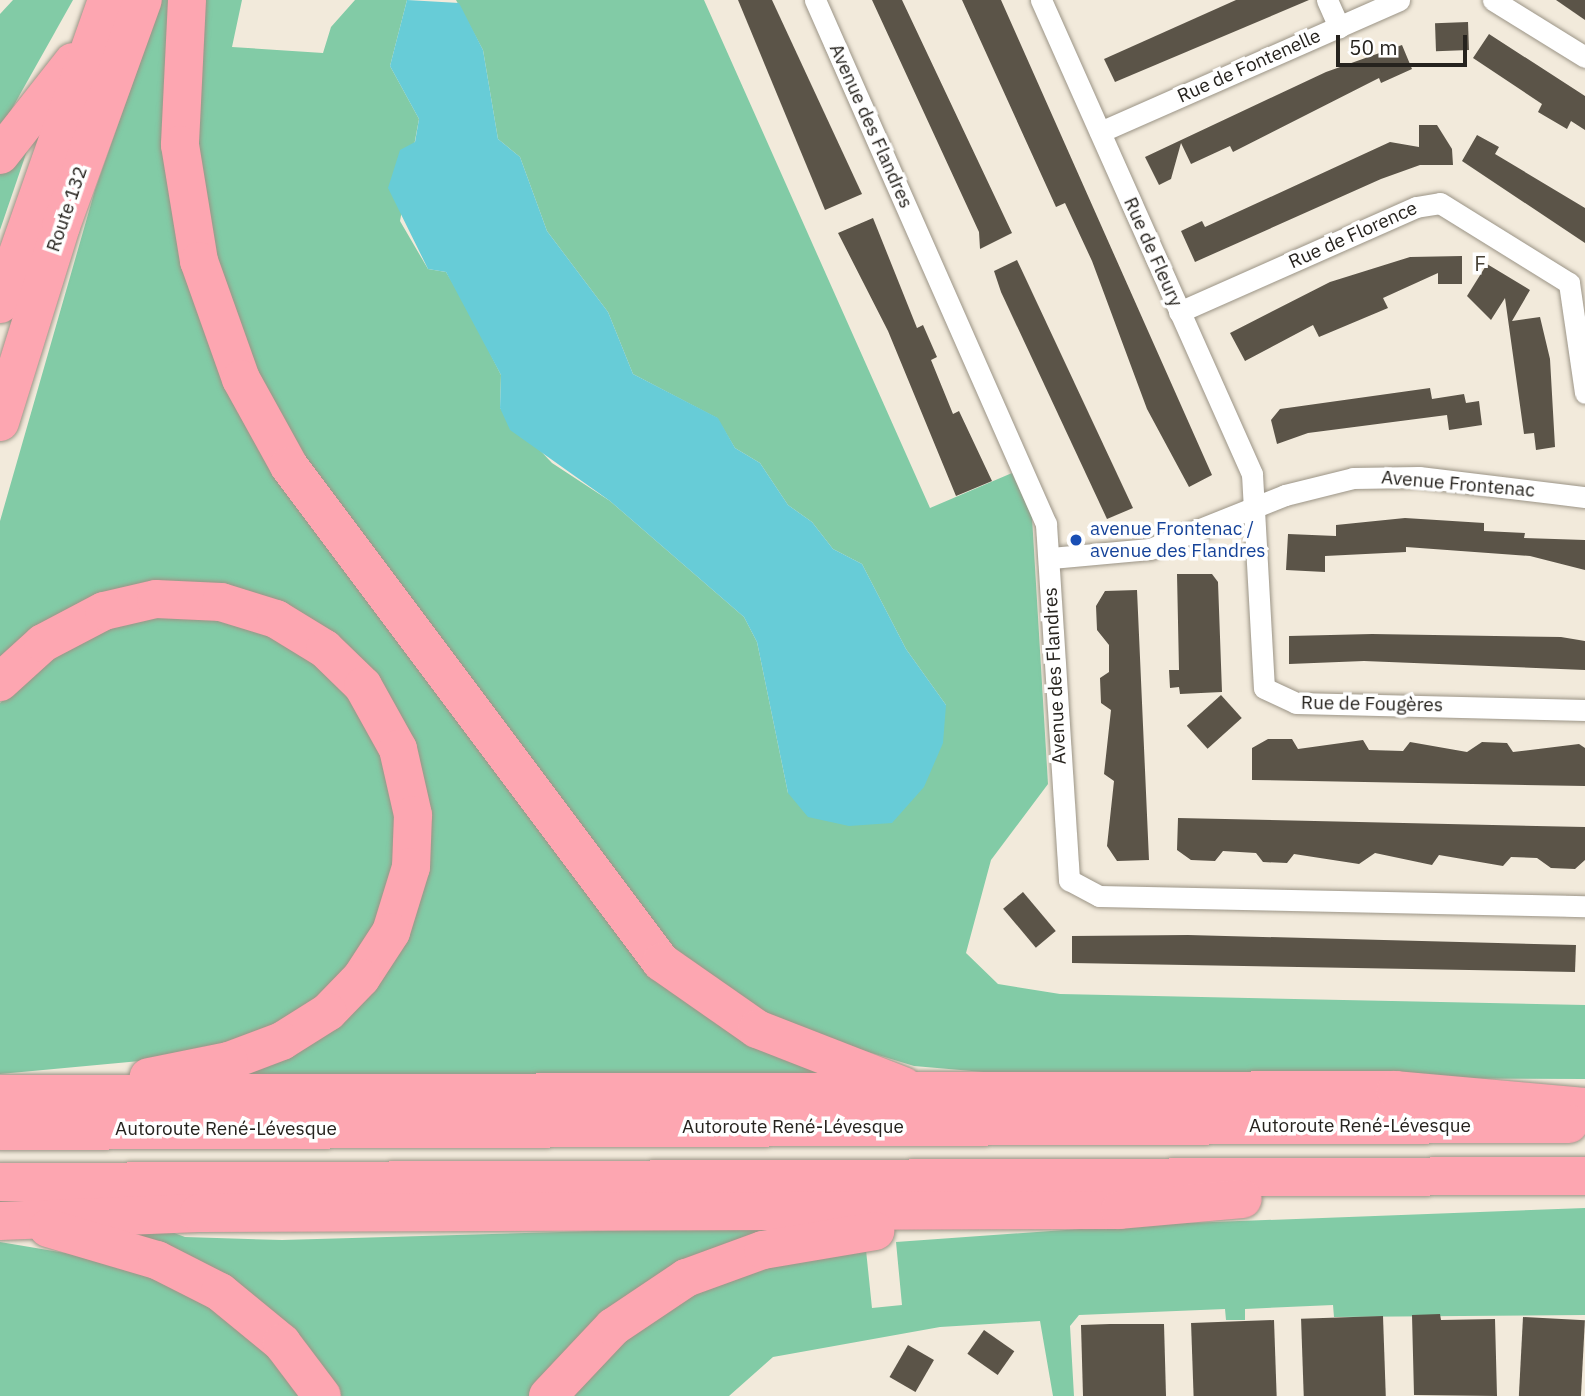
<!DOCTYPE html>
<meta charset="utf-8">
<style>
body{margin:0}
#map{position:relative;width:1585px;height:1396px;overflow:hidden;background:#f2eadb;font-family:"IBM Plex Sans",sans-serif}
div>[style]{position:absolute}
.green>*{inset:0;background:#82cba6}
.water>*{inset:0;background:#67ccd7}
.building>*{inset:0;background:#5b5448;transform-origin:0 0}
.roads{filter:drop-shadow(0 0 2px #9b9486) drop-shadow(0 0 2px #9b9486)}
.street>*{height:21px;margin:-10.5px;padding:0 10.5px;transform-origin:10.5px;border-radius:10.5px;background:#fff}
.highway>*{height:38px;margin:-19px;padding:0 19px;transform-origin:19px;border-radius:19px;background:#fda6b1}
.dots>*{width:19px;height:19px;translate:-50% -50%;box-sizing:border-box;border:4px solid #fff;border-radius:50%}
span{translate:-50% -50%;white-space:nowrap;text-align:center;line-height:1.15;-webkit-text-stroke:7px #fff;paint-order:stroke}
.street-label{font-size:19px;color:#26231e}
.transit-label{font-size:19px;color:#164399}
.left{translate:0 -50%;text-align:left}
.neighbourhood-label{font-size:21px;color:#494337;letter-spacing:2px}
.scale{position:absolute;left:1336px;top:35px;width:131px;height:32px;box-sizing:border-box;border:4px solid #26231e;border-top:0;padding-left:9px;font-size:21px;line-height:24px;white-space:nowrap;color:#26231e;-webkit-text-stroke:5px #fff;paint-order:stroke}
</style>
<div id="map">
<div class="green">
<i style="clip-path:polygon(13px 0,73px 0,0 130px,0 14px)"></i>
<i style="clip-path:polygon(162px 0,178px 0,198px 310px,620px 931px,855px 1076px,209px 1081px,302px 1043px,421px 884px,376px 684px,211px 589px,0 665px,0 521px,95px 190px)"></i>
<i style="clip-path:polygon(203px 0,242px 0,232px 47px,323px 53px,331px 27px,355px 0,407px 0,390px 66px,419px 119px,400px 221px,428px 269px,446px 272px,463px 300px,501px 375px,500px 408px,552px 463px,610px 501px,744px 617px,757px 642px,788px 793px,946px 705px,906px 649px,862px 564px,833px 549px,812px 522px,788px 505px,760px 463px,735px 448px,717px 418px,633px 374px,608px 312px,547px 231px,520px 157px,498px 139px,483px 50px,456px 0,704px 0,930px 508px,1012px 473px,1032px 517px,1048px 784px,991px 860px,966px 953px,998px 984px,1060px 994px,1585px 1005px,1585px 1079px,1041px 1077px,914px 1066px,780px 1025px,688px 966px,320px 484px,264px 390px,215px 261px,198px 164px)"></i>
<i style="clip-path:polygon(31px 139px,0 230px,0 171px)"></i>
<i style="clip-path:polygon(164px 612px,243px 620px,323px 666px,377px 736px,399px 811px,391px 902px,341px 982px,276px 1030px,183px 1057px,0 1074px,0 703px,86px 632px)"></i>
<i style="clip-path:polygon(1585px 1208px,1585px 1315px,1334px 1317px,1333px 1305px,1245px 1309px,1245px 1320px,1226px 1320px,1225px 1309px,1079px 1315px,1070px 1326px,1074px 1396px,1053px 1396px,1040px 1321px,940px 1327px,773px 1357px,729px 1396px,565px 1396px,602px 1353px,725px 1276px,866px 1250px,872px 1308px,902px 1305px,896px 1242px,1135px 1225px)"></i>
<i style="clip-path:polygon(812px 1225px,771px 1240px,535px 1396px,337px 1396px,106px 1232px,155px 1226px,185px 1237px,282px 1240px)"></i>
<i style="clip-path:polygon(0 1242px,125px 1263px,238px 1323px,304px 1396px,0 1396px)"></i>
</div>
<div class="water">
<i style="clip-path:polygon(407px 0,459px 3px,483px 50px,498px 139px,520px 157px,547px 231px,608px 312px,633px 374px,718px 418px,735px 448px,760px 463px,788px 505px,812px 522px,833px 549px,862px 564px,906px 649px,946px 705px,943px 743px,924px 787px,892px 823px,849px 826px,808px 817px,788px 793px,757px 642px,744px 617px,610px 501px,510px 430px,500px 408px,501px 375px,446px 272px,428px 269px,388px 188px,400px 150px,415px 142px,419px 119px,390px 66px)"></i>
</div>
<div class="building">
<i style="clip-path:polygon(738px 0,772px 0,862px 194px,825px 210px)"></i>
<i style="clip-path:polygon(872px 0,902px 0,1012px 233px,980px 249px,979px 232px)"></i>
<i style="clip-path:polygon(962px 0,1001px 0,1212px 475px,1189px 487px,1147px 409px,1092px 261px,1065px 203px,1056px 207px)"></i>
<i style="clip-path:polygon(1236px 0,1309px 0,1115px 82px,1104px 59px)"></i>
<i style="clip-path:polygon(1556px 0,1585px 0,1585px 20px)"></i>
<i style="left:1468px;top:22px;width:28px;height:33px;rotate:88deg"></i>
<i style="clip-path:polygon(1489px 34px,1585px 96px,1585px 130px,1571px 121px,1567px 129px,1538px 112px,1542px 104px,1473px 58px)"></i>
<i style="clip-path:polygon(1402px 45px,1412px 69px,1381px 83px,1379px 78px,1233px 152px,1230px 146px,1191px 164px,1181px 143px,1171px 179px,1159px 185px,1145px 157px,1326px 72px)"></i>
<i style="clip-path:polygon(1419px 125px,1437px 125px,1452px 149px,1453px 165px,1420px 165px,1381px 179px,1195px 262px,1181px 231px,1202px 221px,1205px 227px,1390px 142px,1419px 147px)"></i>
<i style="clip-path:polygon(1477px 135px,1499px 147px,1495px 154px,1585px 208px,1585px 243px,1462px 161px)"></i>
<i style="clip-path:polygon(873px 218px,917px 328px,923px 325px,937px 357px,931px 360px,953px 414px,959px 411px,992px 481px,956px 496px,888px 331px,838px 233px)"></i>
<i style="clip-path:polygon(1462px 256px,1462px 284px,1438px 284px,1438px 273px,1383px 298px,1388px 308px,1319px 337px,1313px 325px,1245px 361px,1230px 333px,1330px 282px,1410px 257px)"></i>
<i style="clip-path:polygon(1017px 260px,1133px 508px,1107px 519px,1001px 292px,994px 271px)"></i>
<i style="clip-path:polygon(1487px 264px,1530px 290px,1512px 321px,1540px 317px,1550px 359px,1555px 447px,1536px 450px,1534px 433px,1524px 434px,1505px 298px,1491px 320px,1467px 296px)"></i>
<i style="clip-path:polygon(1430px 388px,1432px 399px,1464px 394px,1466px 403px,1479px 401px,1482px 425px,1449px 430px,1447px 415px,1308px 433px,1277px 444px,1271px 420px,1280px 409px)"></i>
<i style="clip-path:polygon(1405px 518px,1484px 523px,1484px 531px,1525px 533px,1524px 538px,1585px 540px,1585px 570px,1530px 556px,1406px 547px,1406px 552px,1325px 556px,1325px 572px,1286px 570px,1288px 534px,1336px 536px,1336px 525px)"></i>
<i style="clip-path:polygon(1177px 574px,1212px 574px,1218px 582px,1222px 692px,1180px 694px,1179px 687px,1170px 688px,1169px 670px,1179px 670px)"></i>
<i style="clip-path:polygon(1137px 590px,1149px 860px,1117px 861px,1107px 846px,1114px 781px,1104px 774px,1111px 710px,1101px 703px,1100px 678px,1109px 672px,1109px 645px,1097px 630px,1096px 606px,1105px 591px)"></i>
<i style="clip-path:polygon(1372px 634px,1561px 637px,1585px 641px,1585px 670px,1364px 661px,1289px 664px,1289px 636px)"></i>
<i style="left:1221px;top:695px;width:31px;height:46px;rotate:48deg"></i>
<i style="clip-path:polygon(1268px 739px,1292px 739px,1298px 749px,1363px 740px,1369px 750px,1403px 751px,1410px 742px,1467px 752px,1482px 742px,1507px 743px,1513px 752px,1579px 744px,1585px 748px,1585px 786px,1252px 780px,1252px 748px)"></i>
<i style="clip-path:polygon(1178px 818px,1585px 827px,1585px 860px,1575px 869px,1551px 868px,1537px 858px,1511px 857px,1503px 866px,1439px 855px,1432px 865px,1375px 853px,1359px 864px,1294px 854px,1287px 863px,1263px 862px,1256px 853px,1223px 851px,1215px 861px,1191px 860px,1177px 850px)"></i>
<i style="left:1023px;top:892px;width:51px;height:26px;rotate:50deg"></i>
<i style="clip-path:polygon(1188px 935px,1576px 945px,1575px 972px,1072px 963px,1072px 936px)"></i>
<i style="clip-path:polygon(1440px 1314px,1441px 1320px,1495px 1319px,1497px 1396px,1414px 1395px,1412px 1315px)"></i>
<i style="left:1383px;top:1316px;width:80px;height:82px;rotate:88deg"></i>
<i style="left:1523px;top:1317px;width:62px;height:79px;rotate:3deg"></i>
<i style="left:1274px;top:1320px;width:76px;height:83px;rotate:88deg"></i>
<i style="clip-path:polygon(1110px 1324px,1164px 1324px,1166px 1396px,1083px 1396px,1081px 1325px)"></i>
<i style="left:984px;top:1330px;width:37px;height:29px;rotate:35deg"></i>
<i style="left:908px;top:1345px;width:30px;height:37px;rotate:30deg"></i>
</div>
<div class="roads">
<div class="street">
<i style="left:815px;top:0;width:573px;rotate:66.21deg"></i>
<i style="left:1046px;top:524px;width:357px;rotate:86.3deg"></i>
<i style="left:1069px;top:880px;width:34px;rotate:28deg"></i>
<i style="left:1099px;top:896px;width:486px;rotate:1.2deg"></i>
<i style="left:1041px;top:0;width:519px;rotate:66deg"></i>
<i style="left:1252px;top:474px;width:214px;rotate:86.8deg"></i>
<i style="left:1264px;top:688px;width:35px;rotate:25deg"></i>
<i style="left:1296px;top:703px;width:289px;rotate:1.4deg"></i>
<i style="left:1327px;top:0;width:30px;rotate:66deg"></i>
<i style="left:1493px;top:0;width:108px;rotate:31.8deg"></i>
<i style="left:1100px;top:132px;width:327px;rotate:-23.8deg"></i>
<i style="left:1179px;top:312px;width:259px;rotate:-23.9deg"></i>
<i style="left:1416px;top:207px;width:24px;rotate:-9deg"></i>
<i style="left:1440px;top:203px;width:152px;rotate:31.8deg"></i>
<i style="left:1569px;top:283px;width:111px;rotate:81.7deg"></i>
<i style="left:1051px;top:558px;width:99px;rotate:-5.2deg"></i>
<i style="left:1150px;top:549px;width:145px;rotate:-21.8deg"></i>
<i style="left:1285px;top:495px;width:70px;rotate:-14deg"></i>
<i style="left:1353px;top:478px;width:66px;rotate:-0.9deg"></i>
<i style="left:1419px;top:477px;width:167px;rotate:6.9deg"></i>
</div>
<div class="highway">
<i style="left:187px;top:0;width:145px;rotate:92.8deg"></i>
<i style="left:180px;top:145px;width:118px;rotate:80.7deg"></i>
<i style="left:199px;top:261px;width:125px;rotate:70.4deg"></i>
<i style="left:241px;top:379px;width:99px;rotate:61.1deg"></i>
<i style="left:289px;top:466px;width:620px;rotate:53.13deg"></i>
<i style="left:661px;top:962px;width:117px;rotate:34.9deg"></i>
<i style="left:757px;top:1029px;width:157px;rotate:21.3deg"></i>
<i style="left:0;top:155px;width:118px;rotate:-51.9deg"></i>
<i style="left:0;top:304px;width:322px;rotate:-70.6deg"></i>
<i style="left:0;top:422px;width:205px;rotate:-72.7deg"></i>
<i style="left:61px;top:226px;width:240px;rotate:-70.1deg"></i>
<i style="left:0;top:682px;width:58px;rotate:-42.2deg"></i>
<i style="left:43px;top:643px;width:69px;rotate:-27.7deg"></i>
<i style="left:104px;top:611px;width:53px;rotate:-13deg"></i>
<i style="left:156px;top:599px;width:65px;rotate:2.6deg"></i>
<i style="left:221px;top:602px;width:58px;rotate:17.2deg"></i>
<i style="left:276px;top:619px;width:57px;rotate:31.5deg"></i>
<i style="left:325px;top:649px;width:53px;rotate:44.2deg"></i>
<i style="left:363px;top:686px;width:72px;rotate:60.9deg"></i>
<i style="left:398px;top:749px;width:68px;rotate:77.2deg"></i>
<i style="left:413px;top:815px;width:52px;rotate:92.2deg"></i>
<i style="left:411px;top:867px;width:68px;rotate:107.1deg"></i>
<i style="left:391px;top:932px;width:55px;rotate:123.1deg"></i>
<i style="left:361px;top:978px;width:47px;rotate:134.1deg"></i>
<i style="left:328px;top:1012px;width:54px;rotate:147.8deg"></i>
<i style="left:282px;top:1041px;width:57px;rotate:159.3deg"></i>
<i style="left:229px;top:1061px;width:82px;rotate:168.7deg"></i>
<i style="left:0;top:1094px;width:1396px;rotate:-0.16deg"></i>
<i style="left:1396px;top:1090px;width:190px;rotate:5.1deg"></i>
<i style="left:0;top:1131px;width:1569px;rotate:-0.26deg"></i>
<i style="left:0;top:1182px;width:1585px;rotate:-0.22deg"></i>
<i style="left:0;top:1221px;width:199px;rotate:-2.3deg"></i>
<i style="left:199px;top:1213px;width:921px;rotate:-0.19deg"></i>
<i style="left:1120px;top:1210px;width:123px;rotate:-5.1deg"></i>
<i style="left:48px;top:1228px;width:114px;rotate:16.4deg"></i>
<i style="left:157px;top:1260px;width:71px;rotate:26.9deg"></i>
<i style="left:220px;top:1292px;width:80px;rotate:39.4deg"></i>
<i style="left:282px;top:1343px;width:66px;rotate:53deg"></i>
<i style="left:548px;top:1396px;width:95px;rotate:-46.7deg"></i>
<i style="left:613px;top:1327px;width:88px;rotate:-33.9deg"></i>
<i style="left:686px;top:1278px;width:82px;rotate:-20deg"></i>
<i style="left:763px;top:1250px;width:114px;rotate:-9.6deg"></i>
</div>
</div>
<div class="dots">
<i style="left:1076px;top:540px;background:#1a4fb4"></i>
</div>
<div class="street-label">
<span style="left:1249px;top:66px;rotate:-24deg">Rue de Fontenelle</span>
<span style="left:871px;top:126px;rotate:66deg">Avenue des Flandres</span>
<span style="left:67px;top:209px;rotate:-71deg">Route 132</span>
<span style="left:1353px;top:235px;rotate:-24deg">Rue de Florence</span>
<span style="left:1153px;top:252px;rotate:66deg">Rue de Fleury</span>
<span style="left:1458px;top:484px;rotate:5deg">Avenue Frontenac</span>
<span style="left:1055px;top:676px;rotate:-93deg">Avenue des Flandres</span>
<span style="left:1372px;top:704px;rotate:1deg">Rue de Fougères</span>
<span style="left:1360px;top:1126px">Autoroute René-Lévesque</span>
<span style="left:793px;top:1127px">Autoroute René-Lévesque</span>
<span style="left:226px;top:1129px">Autoroute René-Lévesque</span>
</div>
<div class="transit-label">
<span class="left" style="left:1090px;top:540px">avenue Frontenac /<br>avenue des Flandres</span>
</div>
<div class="neighbourhood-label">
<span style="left:1481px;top:263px">F</span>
</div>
<div class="scale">50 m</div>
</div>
